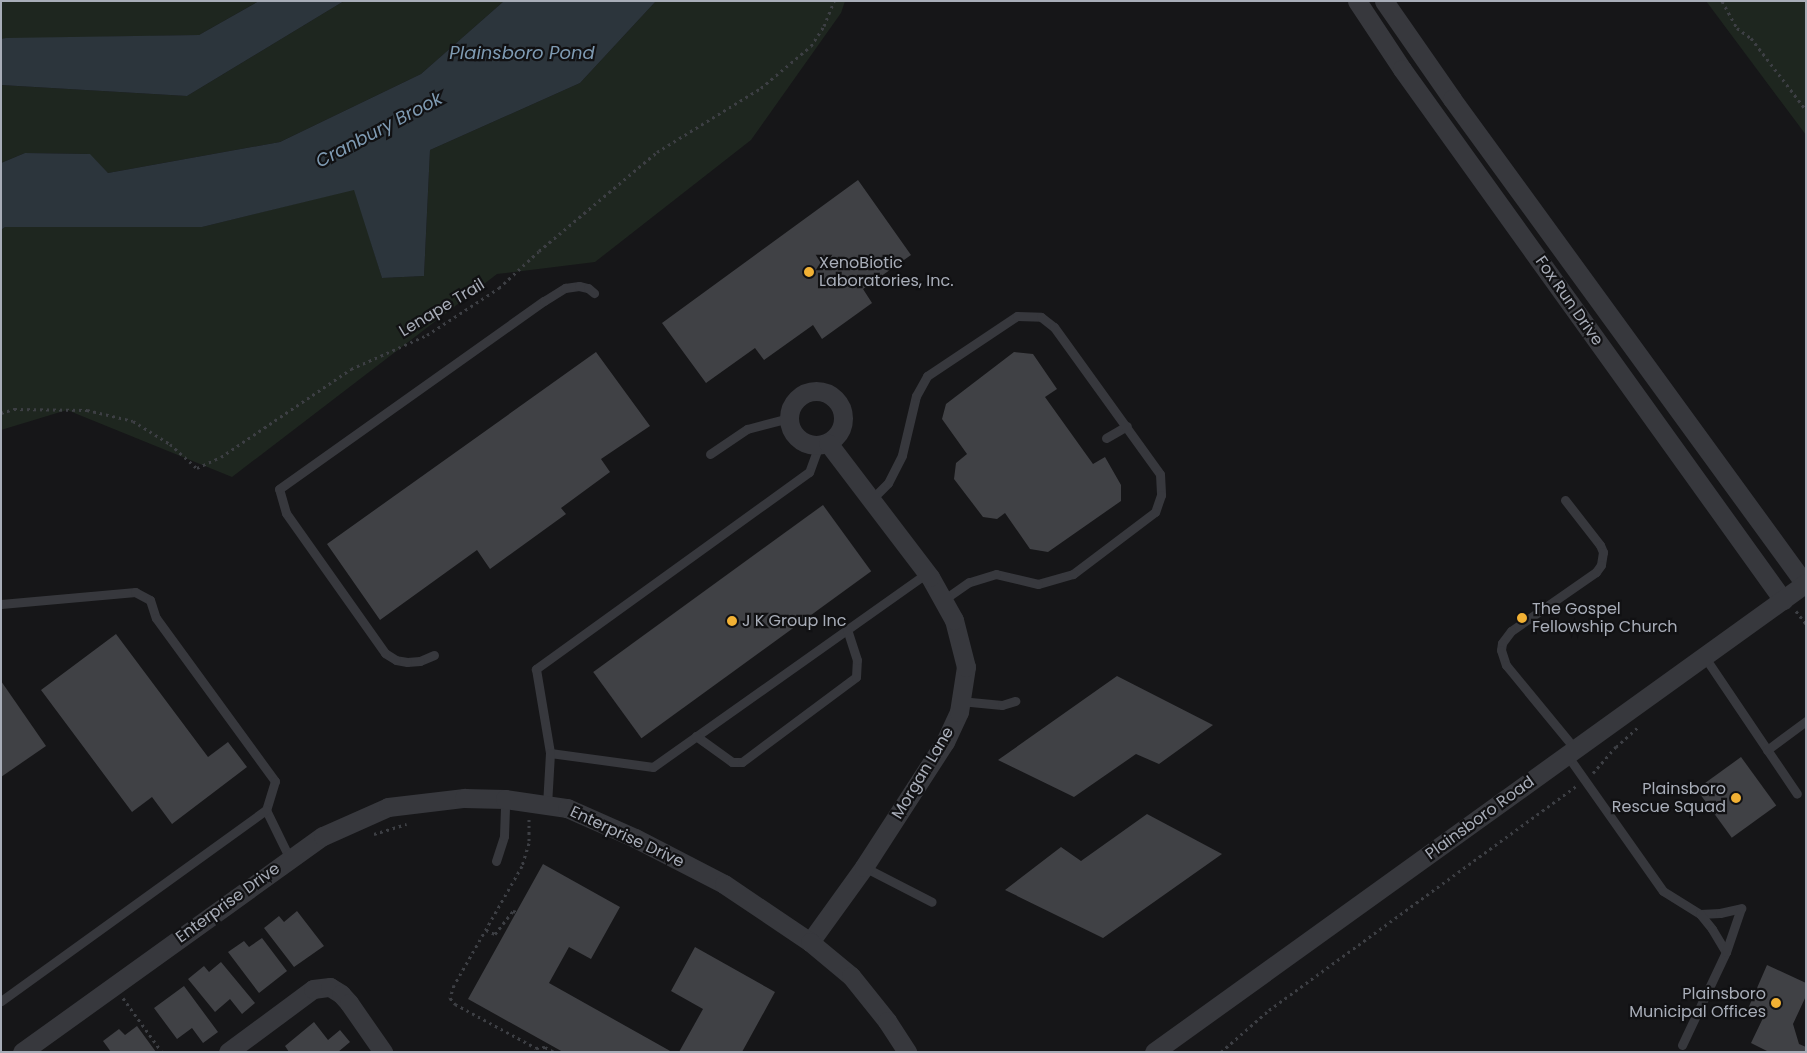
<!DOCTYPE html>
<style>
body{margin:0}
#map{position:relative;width:1807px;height:1053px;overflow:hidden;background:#161618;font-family:Poppins,sans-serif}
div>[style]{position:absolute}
.green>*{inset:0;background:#1e261f}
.water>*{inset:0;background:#2c353c}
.building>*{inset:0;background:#404145;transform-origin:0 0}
.path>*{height:3px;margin-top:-1.5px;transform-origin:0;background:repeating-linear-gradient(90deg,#3d3f44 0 2.5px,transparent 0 6.5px)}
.service>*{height:9px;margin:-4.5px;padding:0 4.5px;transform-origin:4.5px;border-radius:4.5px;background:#37383d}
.minor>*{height:19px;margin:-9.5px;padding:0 9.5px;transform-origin:9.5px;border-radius:9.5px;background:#37383d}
.minor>.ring{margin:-9.5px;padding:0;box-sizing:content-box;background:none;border:19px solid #37383d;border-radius:50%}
.dots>*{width:14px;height:14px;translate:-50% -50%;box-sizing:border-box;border:2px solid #111113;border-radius:50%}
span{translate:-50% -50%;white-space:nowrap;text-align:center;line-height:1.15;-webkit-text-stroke:4.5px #111113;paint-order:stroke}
.poi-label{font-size:16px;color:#a8adb8}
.left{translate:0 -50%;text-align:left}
.right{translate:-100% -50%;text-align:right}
.street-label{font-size:16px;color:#a8adb8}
.water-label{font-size:18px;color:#7f9bb3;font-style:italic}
.frame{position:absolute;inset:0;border:2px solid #a8adb8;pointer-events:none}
</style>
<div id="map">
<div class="green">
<i style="clip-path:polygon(1px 1px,259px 1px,199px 35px,1px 39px)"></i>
<i style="clip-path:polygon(344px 1px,504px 1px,421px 74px,280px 142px,108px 173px,89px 154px,25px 153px,1px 163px,1px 85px,187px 96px)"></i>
<i style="clip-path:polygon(656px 1px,845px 1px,841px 13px,751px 140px,595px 262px,497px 274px,232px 477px,67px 410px,1px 430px,1px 230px,5px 227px,202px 227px,355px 189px,382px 278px,424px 276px,430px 150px,580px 83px)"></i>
<i style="clip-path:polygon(1706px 1px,1806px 1px,1806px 135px)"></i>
</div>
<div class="water">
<i style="clip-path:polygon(259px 1px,344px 1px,187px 96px,1px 85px,1px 39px,6px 38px,199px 35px)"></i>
<i style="clip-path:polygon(504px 1px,656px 1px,580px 83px,430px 150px,424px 276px,382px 278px,354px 190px,202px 227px,5px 227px,1px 230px,1px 163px,25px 153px,90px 154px,108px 173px,280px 142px,421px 74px)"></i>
</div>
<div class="building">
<i style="clip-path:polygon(858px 180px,911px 255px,863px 289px,872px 303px,822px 339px,813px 325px,764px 360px,755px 348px,706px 383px,662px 323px)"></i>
<i style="clip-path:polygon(596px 352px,650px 426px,601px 459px,610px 472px,561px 508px,566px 514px,490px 569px,477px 550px,380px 620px,327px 544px)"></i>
<i style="clip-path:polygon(1014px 352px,1033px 354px,1057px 389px,1045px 397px,1093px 464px,1105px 457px,1121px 485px,1121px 501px,1048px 552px,1030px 549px,1005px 513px,997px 519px,983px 517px,954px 479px,956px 463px,967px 454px,942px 419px,946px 404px)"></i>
<i style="left:823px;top:505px;width:82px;height:284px;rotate:54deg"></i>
<i style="clip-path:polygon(116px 634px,208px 757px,228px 742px,247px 767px,172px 824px,152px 797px,132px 812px,41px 690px)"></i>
<i style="clip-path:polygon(1117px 676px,1213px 725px,1159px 764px,1136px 754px,1074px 797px,998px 760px)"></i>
<i style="clip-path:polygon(1px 681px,46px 746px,1px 777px)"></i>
<i style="left:1741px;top:757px;width:60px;height:55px;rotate:54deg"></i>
<i style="clip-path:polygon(1147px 814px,1222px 854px,1103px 938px,1005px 890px,1061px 847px,1081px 861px)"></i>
<i style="clip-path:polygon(543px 864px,620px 907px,591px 959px,569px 947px,549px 983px,672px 1052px,563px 1052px,468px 999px)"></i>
<i style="clip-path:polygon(297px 911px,324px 946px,294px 967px,264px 928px,279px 916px,284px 922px)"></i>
<i style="clip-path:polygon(262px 938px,287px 971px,259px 993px,228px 952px,244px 941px,249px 947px)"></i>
<i style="clip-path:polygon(695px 947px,775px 992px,742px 1052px,679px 1052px,703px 1009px,671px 991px)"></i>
<i style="clip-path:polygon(221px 962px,255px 1003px,242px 1014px,230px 999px,215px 1012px,188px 979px,204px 966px,209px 972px)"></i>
<i style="clip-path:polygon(1767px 965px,1806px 983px,1806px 996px,1793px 1024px,1799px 1044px,1806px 1047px,1806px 1052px,1769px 1052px,1751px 1043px,1763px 1018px,1747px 1011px)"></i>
<i style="clip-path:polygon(184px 986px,218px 1032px,203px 1043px,192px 1028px,177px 1039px,154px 1008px)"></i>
<i style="clip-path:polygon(314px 1022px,328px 1040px,340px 1030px,350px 1042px,338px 1052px,289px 1052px,285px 1046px)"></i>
<i style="clip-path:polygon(137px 1026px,156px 1052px,111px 1052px,103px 1041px,119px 1029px,125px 1035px)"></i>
</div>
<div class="path">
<i style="left:1722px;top:1px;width:31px;rotate:61deg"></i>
<i style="left:1737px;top:28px;width:17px;rotate:36deg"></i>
<i style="left:1751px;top:38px;width:91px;rotate:52.6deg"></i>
<i style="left:1px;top:413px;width:14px;rotate:-17deg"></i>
<i style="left:14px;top:409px;width:73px;rotate:0.8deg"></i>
<i style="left:87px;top:410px;width:47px;rotate:13.4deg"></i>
<i style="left:133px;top:421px;width:44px;rotate:31.9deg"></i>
<i style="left:170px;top:444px;width:36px;rotate:42deg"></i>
<i style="left:197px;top:468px;width:26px;rotate:-25deg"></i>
<i style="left:221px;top:457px;width:157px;rotate:-34.1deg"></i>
<i style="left:351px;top:369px;width:83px;rotate:-24.1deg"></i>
<i style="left:427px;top:335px;width:86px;rotate:-33.1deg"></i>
<i style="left:499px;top:288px;width:54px;rotate:-42.8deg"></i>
<i style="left:539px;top:251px;width:154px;rotate:-40deg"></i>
<i style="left:657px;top:152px;width:122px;rotate:-31.6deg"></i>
<i style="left:761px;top:88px;width:65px;rotate:-40deg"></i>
<i style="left:811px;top:46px;width:24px;rotate:-57deg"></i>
<i style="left:824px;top:26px;width:27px;rotate:-68deg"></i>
<i style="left:1796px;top:611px;width:16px;rotate:52deg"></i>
<i style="left:1593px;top:773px;width:35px;rotate:-49deg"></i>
<i style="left:1616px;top:747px;width:30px;rotate:-42deg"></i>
<i style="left:529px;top:819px;width:24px;rotate:90deg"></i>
<i style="left:529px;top:843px;width:24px;rotate:107deg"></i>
<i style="left:522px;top:866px;width:137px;rotate:119.7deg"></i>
<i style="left:454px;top:985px;width:14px;rotate:107deg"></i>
<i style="left:450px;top:998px;width:8px;rotate:50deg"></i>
<i style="left:455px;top:1004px;width:92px;rotate:28.5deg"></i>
<i style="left:536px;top:1048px;width:9px;rotate:-6deg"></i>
<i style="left:545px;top:1047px;width:10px;rotate:29deg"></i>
<i style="left:374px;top:834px;width:34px;rotate:-17deg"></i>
<i style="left:486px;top:930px;width:10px;rotate:24deg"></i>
<i style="left:495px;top:934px;width:29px;rotate:-52deg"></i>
<i style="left:513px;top:911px;width:4px;rotate:14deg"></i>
<i style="left:123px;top:998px;width:67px;rotate:54.2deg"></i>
<i style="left:1221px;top:1052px;width:64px;rotate:-41.2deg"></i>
<i style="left:1269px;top:1010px;width:380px;rotate:-36.1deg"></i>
</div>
<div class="service">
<i style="left:1106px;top:438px;width:24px;rotate:-30deg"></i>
<i style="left:819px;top:445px;width:29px;rotate:110deg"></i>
<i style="left:809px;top:472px;width:337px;rotate:144.2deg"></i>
<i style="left:536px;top:669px;width:85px;rotate:80.5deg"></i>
<i style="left:550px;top:753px;width:104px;rotate:7.7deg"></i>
<i style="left:653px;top:767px;width:336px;rotate:-35.3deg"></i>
<i style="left:710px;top:454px;width:45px;rotate:-34deg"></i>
<i style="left:747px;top:429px;width:43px;rotate:-14.7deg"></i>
<i style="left:871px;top:500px;width:24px;rotate:-45deg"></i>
<i style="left:888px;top:483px;width:31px;rotate:-63deg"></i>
<i style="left:902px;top:455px;width:61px;rotate:-76.7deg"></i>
<i style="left:916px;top:396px;width:23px;rotate:-61deg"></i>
<i style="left:927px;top:376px;width:108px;rotate:-33.7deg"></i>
<i style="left:1017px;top:316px;width:24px;rotate:2deg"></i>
<i style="left:1041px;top:317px;width:16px;rotate:38deg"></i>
<i style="left:1054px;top:327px;width:181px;rotate:54.2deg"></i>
<i style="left:1160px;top:474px;width:21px;rotate:87deg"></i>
<i style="left:1161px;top:495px;width:18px;rotate:109deg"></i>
<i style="left:1155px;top:512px;width:103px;rotate:142.9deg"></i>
<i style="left:1073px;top:574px;width:36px;rotate:164deg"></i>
<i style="left:1038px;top:584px;width:43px;rotate:-166.6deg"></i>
<i style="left:996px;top:574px;width:28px;rotate:163deg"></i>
<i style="left:969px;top:582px;width:32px;rotate:145deg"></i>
<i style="left:1565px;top:500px;width:57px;rotate:52.1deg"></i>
<i style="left:1600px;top:545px;width:8px;rotate:67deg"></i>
<i style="left:1603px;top:552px;width:13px;rotate:99deg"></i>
<i style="left:1601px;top:565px;width:9px;rotate:126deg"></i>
<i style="left:1596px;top:572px;width:103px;rotate:145.2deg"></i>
<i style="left:1511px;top:631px;width:15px;rotate:127deg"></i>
<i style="left:1502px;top:643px;width:7px;rotate:98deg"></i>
<i style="left:1501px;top:650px;width:16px;rotate:72deg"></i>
<i style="left:1506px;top:665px;width:109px;rotate:50.6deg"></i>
<i style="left:1px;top:604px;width:135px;rotate:-5.1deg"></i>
<i style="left:135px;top:592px;width:17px;rotate:28deg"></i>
<i style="left:150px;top:600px;width:19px;rotate:72deg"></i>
<i style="left:156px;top:618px;width:202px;rotate:53.9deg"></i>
<i style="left:275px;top:781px;width:30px;rotate:107deg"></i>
<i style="left:266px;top:810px;width:55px;rotate:63.9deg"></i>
<i style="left:434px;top:655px;width:15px;rotate:157deg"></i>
<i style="left:420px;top:661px;width:13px;rotate:176deg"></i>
<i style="left:407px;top:662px;width:11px;rotate:-170deg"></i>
<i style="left:396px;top:660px;width:13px;rotate:-148deg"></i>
<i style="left:385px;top:653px;width:171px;rotate:-125.3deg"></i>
<i style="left:286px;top:513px;width:25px;rotate:-106deg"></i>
<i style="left:279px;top:489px;width:325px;rotate:-35.4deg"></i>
<i style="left:544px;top:301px;width:25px;rotate:-32deg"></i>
<i style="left:565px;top:288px;width:14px;rotate:-8deg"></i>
<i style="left:579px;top:286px;width:9px;rotate:13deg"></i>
<i style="left:588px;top:288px;width:8px;rotate:40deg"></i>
<i style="left:1704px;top:656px;width:166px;rotate:56deg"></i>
<i style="left:960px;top:701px;width:42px;rotate:5.4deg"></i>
<i style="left:1002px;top:705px;width:14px;rotate:-17deg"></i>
<i style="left:696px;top:736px;width:44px;rotate:35.8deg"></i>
<i style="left:732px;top:762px;width:10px"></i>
<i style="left:742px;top:762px;width:142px;rotate:-36.7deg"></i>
<i style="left:856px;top:677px;width:17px;rotate:-87deg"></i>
<i style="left:857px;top:660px;width:33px;rotate:-108deg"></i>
<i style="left:1767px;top:750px;width:49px;rotate:-36.6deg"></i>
<i style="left:1567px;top:755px;width:166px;rotate:54.8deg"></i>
<i style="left:1663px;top:891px;width:44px;rotate:31.9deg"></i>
<i style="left:1700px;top:914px;width:20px;rotate:-3deg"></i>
<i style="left:1720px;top:913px;width:22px;rotate:-13deg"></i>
<i style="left:547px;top:805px;width:52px;rotate:-86.7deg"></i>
<i style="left:496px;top:861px;width:26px;rotate:-72deg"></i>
<i style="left:504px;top:836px;width:37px;rotate:-88deg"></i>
<i style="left:864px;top:867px;width:76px;rotate:27.2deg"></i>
<i style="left:1700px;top:914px;width:19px;rotate:51deg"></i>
<i style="left:1712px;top:929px;width:27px;rotate:59deg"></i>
<i style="left:1px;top:1001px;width:327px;rotate:-35.8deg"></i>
<i style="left:1682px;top:1045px;width:103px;rotate:-64.7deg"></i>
<i style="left:1726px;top:952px;width:46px;rotate:-71.2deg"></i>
</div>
<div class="minor">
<i style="left:1357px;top:1px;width:82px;rotate:56.5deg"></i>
<i style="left:1402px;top:69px;width:654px;rotate:54.34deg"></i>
<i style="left:1384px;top:1px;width:119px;rotate:55.2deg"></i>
<i style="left:1452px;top:99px;width:600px;rotate:53.95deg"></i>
<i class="ring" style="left:789px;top:391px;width:35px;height:35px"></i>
<i style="left:810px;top:942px;width:92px;rotate:-54.2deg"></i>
<i style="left:864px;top:867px;width:149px;rotate:-57.1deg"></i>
<i style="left:945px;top:742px;width:33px;rotate:-65deg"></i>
<i style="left:959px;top:712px;width:46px;rotate:-81.2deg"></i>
<i style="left:966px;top:667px;width:49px;rotate:-104.3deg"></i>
<i style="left:954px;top:620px;width:49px;rotate:-119.2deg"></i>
<i style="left:930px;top:577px;width:168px;rotate:-127.3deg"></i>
<i style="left:22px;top:1052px;width:370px;rotate:-35.7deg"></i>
<i style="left:323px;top:836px;width:71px;rotate:-24deg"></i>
<i style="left:388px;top:807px;width:77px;rotate:-6.8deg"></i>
<i style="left:464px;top:798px;width:41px;rotate:1.4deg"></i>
<i style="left:505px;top:799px;width:63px;rotate:8.3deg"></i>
<i style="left:567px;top:808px;width:74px;rotate:23.8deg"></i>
<i style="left:635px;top:838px;width:100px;rotate:27.3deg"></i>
<i style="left:724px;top:884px;width:104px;rotate:34deg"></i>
<i style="left:810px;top:942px;width:53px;rotate:39.7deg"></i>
<i style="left:851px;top:976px;width:58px;rotate:51.3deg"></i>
<i style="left:887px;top:1021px;width:37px;rotate:57deg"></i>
<i style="left:228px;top:1052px;width:106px;rotate:-36.5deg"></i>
<i style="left:313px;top:989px;width:17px;rotate:-7deg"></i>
<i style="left:330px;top:987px;width:13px;rotate:32deg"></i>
<i style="left:341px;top:994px;width:12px;rotate:48deg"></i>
<i style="left:349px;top:1003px;width:60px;rotate:55.2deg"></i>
<i style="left:1154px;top:1052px;width:803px;rotate:-35.73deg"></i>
</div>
<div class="dots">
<i style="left:809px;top:272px;background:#f2b134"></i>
<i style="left:1522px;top:618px;background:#f2b134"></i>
<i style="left:732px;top:621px;background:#f2b134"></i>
<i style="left:1736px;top:798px;background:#f2b134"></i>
<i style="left:1776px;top:1003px;background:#f2b134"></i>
</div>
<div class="poi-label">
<span class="left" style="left:819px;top:272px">XenoBiotic<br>Laboratories, Inc.</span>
<span class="left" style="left:1532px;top:618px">The Gospel<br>Fellowship Church</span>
<span class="left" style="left:742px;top:621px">J K Group Inc</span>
<span class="right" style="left:1726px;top:798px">Plainsboro<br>Rescue Squad</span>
<span class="right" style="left:1766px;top:1003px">Plainsboro<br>Municipal Offices</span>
</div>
<div class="street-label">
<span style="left:1569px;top:301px;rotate:55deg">Fox Run Drive</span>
<span style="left:442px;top:308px;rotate:-31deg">Lenape Trail</span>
<span style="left:923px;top:773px;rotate:-59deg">Morgan Lane</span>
<span style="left:1480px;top:818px;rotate:-36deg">Plainsboro Road</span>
<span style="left:627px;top:837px;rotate:25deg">Enterprise Drive</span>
<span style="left:228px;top:903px;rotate:-36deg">Enterprise Drive</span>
</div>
<div class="water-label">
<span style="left:522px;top:53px">Plainsboro Pond</span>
<span style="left:379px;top:130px;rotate:-28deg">Cranbury Brook</span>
</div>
<div class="frame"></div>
</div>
